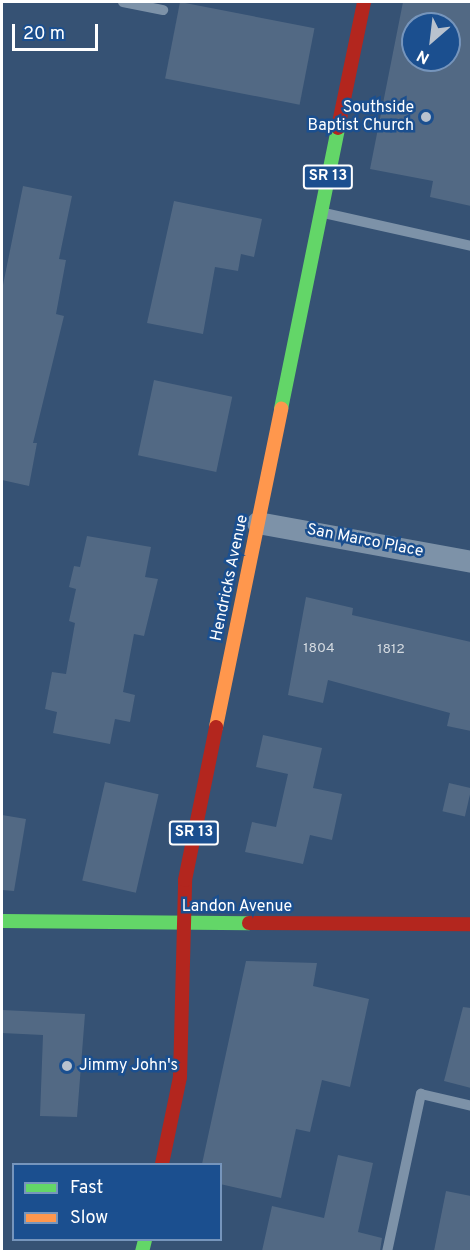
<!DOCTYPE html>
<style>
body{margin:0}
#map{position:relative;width:473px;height:1253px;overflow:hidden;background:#365274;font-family:Overpass,sans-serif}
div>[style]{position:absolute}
.building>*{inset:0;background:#526984;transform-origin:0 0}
.lane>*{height:10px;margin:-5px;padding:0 5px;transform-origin:5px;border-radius:5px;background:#7d92a8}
.street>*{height:22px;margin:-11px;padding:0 11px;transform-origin:11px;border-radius:11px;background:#7d92a8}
.fast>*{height:14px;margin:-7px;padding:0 7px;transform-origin:7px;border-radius:7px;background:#63d668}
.slow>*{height:14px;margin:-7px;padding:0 7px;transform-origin:7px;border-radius:7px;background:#ff974d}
.jam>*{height:14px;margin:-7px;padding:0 7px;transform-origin:7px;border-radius:7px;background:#b3261e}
.dots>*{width:16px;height:16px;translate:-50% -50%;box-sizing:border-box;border:3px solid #1b4f8f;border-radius:50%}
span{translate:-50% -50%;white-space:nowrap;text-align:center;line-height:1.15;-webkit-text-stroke:5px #1b4f8f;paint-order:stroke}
.number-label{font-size:14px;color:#d4dae0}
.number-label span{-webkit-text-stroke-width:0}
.shield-label span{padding:2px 4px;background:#1b4f8f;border:2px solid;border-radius:4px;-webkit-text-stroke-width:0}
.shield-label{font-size:15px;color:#fff;font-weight:700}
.poi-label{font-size:16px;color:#fff}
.right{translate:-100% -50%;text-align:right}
.left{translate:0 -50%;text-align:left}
.street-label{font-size:16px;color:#fff}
.frame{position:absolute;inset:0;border:3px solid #fff;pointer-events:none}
.legend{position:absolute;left:12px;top:1163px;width:210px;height:78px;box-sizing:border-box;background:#1b4f8f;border:2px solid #7695bc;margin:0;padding:8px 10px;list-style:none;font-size:18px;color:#fff}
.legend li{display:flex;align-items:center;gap:12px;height:30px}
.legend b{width:30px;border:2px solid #7695bc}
.north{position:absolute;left:401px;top:12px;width:60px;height:60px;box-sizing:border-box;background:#1b4f8f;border:2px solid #7695bc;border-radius:50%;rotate:208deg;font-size:16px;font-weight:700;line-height:24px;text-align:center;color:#fff}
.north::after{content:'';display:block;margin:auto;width:21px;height:27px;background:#b9c2ce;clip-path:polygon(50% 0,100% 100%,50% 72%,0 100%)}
.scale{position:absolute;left:12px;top:24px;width:86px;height:27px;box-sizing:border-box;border:3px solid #fff;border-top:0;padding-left:8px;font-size:18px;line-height:21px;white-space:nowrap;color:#fff;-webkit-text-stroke:4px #1b4f8f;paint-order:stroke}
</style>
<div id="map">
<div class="building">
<i style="left:180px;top:2px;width:137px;height:78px;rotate:11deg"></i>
<i style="clip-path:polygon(evenodd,403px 2px,471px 2px,471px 206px,430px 197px,433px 181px,370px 169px,403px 2px,413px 24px,449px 24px,449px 60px,413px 60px,413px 24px)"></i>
<i style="clip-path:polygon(23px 186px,72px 196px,59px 259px,66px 260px,56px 314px,64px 316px,33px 443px,37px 443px,29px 486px,2px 480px,2px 290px)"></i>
<i style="clip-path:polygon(174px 201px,262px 219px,254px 257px,241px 254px,238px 271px,215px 267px,203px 334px,147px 323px)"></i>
<i style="left:154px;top:380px;width:80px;height:77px;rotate:12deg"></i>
<i style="clip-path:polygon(87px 536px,151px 547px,145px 577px,158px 579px,144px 636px,134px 634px,123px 692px,135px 695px,130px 722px,115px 719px,110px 744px,53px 733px,57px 712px,45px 709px,52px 672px,66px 674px,75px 623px,69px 621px,76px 589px,69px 587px,74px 566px,80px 567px)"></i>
<i style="clip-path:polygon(306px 597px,353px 608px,352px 615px,471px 642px,471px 731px,447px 726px,450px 713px,328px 680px,323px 703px,288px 695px)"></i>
<i style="clip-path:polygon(263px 735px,322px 748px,313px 788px,342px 794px,332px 840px,310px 835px,303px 864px,245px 852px,252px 822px,276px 827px,288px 774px,256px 767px)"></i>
<i style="left:105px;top:782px;width:55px;height:101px;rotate:13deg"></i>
<i style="left:449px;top:783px;width:23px;height:29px;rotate:13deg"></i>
<i style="clip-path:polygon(2px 815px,26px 819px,14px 891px,2px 890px)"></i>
<i style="clip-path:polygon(246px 961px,317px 963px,313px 986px,369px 999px,350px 1087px,322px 1080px,310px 1132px,296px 1129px,281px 1198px,220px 1184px,220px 1164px,202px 1164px)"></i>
<i style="clip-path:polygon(463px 1007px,471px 1008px,471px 1088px,444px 1081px)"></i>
<i style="clip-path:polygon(2px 1010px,85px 1014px,77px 1117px,40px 1116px,43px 1035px,2px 1033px)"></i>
<i style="clip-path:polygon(338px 1155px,373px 1163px,358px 1232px,382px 1238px,380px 1251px,262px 1251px,272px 1206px,324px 1218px)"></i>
<i style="clip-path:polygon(446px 1191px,471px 1196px,471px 1251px,434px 1251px)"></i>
</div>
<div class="lane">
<i style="left:123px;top:2px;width:41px;rotate:11.3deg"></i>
<i style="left:324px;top:213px;width:152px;rotate:12.6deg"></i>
<i style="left:387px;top:1252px;width:162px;rotate:-77.9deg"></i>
<i style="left:421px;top:1094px;width:52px;rotate:13.2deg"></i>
</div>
<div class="street">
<i style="left:258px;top:523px;width:218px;rotate:10.3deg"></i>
</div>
<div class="fast">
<i style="left:281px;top:409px;width:287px;rotate:-78.5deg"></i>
<i style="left:2px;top:921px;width:247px;rotate:0.5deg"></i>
<i style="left:142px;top:1252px;width:12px;rotate:-76deg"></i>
</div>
<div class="slow">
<i style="left:216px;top:727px;width:325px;rotate:-78.4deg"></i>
</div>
<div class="jam">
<i style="left:338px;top:128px;width:129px;rotate:-78.3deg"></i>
<i style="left:249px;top:923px;width:223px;rotate:0.3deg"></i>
<i style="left:162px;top:1164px;width:89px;rotate:-78.3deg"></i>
<i style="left:180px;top:1077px;width:197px;rotate:-88.5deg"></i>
<i style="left:185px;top:880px;width:156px;rotate:-78.5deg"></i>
</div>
<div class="dots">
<i style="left:426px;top:117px;background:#b9c2ce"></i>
<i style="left:67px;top:1066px;background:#b9c2ce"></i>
</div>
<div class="number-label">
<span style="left:319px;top:649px">1804</span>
<span style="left:391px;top:650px">1812</span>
</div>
<div class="shield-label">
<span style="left:328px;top:177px">SR 13</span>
<span style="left:194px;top:833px">SR 13</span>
</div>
<div class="poi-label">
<span class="right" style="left:414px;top:117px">Southside<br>Baptist Church</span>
<span class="left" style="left:79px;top:1066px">Jimmy John's</span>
</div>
<div class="street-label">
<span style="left:365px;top:541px;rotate:11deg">San Marco Place</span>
<span style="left:230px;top:578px;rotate:-78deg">Hendricks Avenue</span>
<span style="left:237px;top:907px">Landon Avenue</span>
</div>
<div class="frame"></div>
<ul class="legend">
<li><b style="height:8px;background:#63d668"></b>Fast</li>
<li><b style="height:8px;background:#ff974d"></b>Slow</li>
</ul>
<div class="north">N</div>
<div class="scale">20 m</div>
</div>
